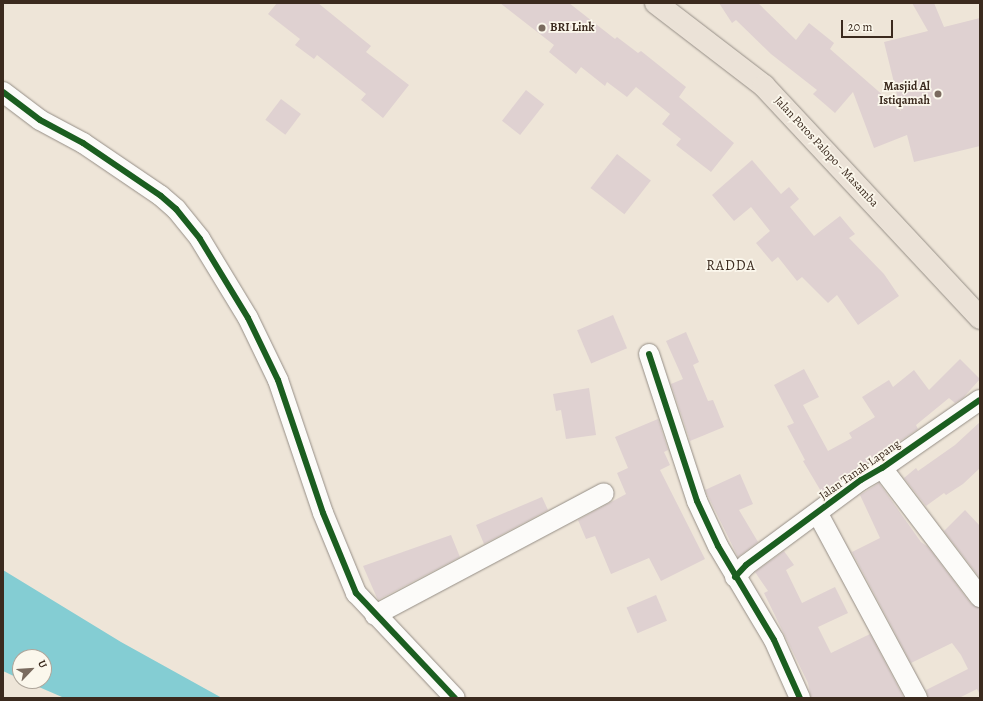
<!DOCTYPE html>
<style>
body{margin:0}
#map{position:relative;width:983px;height:701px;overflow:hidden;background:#eee5d8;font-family:Alegreya,serif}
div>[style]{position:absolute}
.water>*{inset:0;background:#84cdd3}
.building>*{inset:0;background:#dfd1d1;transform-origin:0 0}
.roads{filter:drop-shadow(0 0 1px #958e86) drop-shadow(0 0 1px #958e86)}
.street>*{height:20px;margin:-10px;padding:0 10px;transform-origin:10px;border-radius:10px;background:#fcfbf9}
.highway>*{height:22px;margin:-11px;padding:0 11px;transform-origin:11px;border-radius:11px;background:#ebe2d7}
.cycleway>*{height:6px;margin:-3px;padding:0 3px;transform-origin:3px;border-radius:3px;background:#1b5e20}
.dots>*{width:11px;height:11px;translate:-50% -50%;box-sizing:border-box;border:2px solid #fbf7ec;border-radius:50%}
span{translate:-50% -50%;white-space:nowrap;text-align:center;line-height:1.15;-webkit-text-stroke:3.5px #fbf7ec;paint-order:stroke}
.poi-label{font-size:12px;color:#3b2a1e;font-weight:700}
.left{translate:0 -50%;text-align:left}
.right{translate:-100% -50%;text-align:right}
.street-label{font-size:12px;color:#3b2a1e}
.quarter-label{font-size:14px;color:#3b2a1e;letter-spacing:1px}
.frame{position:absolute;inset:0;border:4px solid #3b2a1e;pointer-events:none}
.north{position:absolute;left:12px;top:649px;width:40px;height:40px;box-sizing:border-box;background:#fbf7ec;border:1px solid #aea59a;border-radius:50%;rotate:65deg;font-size:11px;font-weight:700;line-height:16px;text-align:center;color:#3b2a1e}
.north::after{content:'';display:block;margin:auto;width:14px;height:18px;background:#7a6b5f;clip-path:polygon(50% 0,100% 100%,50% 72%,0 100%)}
.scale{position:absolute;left:841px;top:20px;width:52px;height:18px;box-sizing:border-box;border:2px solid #3b2a1e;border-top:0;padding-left:5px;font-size:12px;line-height:14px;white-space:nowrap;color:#3b2a1e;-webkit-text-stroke:3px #fbf7ec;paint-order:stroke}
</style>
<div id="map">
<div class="water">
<i style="clip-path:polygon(3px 570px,121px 642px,222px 698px,62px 697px,25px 681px,44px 681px,44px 657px,20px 657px,20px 679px,3px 671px)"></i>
</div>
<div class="building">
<i style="clip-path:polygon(277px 3px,318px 3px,371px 46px,366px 52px,409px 85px,383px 118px,361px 100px,366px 94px,317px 55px,314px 59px,295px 45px,300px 39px,268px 14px)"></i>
<i style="clip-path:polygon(500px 3px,569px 3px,615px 39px,617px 37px,638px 53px,641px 51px,686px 87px,679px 97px,734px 143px,711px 172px,676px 145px,681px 139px,662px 124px,670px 114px,636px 87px,627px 97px,607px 82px,605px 86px,581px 67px,576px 74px,549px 52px,554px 45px)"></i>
<i style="clip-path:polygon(719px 3px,758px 3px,796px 40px,809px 23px,834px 43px,830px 49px,901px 111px,884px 42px,928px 31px,912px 3px,934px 3px,944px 27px,980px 18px,980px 146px,914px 162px,907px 135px,874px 148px,853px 92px,835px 113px,813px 94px,817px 90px,771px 54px,736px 20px,732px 23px)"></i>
<i style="left:526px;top:90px;width:23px;height:39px;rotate:38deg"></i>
<i style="left:281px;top:99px;width:25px;height:26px;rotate:37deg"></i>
<i style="left:617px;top:154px;width:43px;height:43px;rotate:38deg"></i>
<i style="clip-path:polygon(752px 160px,781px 194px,789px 187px,799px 199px,790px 207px,814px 236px,840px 216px,855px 234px,849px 238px,884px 274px,899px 296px,858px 325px,837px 295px,828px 303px,802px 277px,797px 281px,778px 257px,772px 262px,756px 243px,770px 231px,751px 207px,734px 221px,712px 195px)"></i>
<i style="left:613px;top:315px;width:36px;height:39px;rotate:67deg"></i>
<i style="clip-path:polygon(686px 332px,699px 362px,693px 365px,708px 401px,713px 400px,724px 427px,690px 441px,671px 384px,683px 379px,666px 341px)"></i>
<i style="clip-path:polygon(960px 359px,980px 379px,963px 398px,955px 403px,949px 398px,916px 425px,918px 429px,822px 493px,803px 461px,805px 460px,787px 426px,794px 423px,774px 385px,804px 369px,819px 397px,803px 405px,828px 451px,852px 438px,849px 433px,875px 417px,862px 397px,889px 380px,893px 387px,914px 370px,929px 390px)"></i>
<i style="clip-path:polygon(589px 388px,596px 435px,566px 439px,561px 410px,556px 411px,553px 394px)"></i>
<i style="clip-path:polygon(658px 419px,668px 450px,664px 452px,670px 465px,660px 470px,705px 559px,661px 581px,649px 558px,611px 574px,595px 536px,586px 539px,578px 520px,626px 494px,617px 473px,628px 468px,615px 437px)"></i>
<i style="clip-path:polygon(980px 422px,980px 468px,963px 484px,946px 495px,944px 493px,926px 506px,904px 478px,916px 468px,918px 471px,955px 445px)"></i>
<i style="clip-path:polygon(740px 474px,753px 504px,739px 510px,758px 542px,738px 557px,705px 490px)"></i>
<i style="clip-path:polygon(879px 483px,921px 542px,928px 547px,971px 604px,980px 608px,980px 695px,977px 689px,959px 698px,928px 698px,926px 690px,968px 669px,961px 655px,952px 643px,911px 663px,852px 552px,880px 538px,860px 495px)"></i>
<i style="clip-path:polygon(542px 497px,548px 510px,484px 544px,476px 525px)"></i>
<i style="clip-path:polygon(965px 510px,980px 526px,980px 578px,944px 531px)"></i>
<i style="clip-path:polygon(451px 535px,460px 557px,378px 600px,377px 598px,363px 566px)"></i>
<i style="clip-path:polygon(784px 551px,794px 565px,786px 570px,802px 603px,835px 587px,848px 613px,818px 627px,831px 653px,870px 634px,904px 698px,811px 698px,808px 683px,764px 593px,768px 591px,755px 572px)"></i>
<i style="left:656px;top:595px;width:28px;height:32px;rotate:67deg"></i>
</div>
<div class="roads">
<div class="street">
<i style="left:3px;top:92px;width:46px;rotate:37.1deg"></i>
<i style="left:40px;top:120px;width:49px;rotate:28.1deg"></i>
<i style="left:83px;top:143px;width:94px;rotate:34.2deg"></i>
<i style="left:161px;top:196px;width:20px;rotate:41deg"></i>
<i style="left:176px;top:209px;width:38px;rotate:51deg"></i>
<i style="left:200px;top:239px;width:92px;rotate:58.7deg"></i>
<i style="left:248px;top:318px;width:69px;rotate:64.2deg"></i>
<i style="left:278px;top:380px;width:140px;rotate:71.3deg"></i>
<i style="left:323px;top:513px;width:87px;rotate:67.6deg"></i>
<i style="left:356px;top:593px;width:144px;rotate:46.7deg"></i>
<i style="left:649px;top:354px;width:155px;rotate:71.9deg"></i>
<i style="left:697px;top:501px;width:50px;rotate:65deg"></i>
<i style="left:718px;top:546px;width:109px;rotate:59.2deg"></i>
<i style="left:774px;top:640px;width:64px;rotate:65.9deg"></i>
<i style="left:882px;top:468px;width:162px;rotate:52.8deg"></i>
<i style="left:818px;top:514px;width:209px;rotate:61.7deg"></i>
<i style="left:735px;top:577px;width:16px;rotate:-47deg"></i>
<i style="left:746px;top:565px;width:143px;rotate:-36.5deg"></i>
<i style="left:861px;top:480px;width:24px;rotate:-30deg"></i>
<i style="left:882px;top:468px;width:119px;rotate:-34.8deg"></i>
<i style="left:375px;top:615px;width:259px;rotate:-28deg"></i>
</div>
<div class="highway">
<i style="left:656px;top:3px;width:136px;rotate:37.5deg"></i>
<i style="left:764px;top:86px;width:317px;rotate:47deg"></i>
</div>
</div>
<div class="cycleway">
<i style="left:3px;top:92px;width:46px;rotate:37.1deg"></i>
<i style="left:40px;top:120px;width:49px;rotate:28.1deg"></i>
<i style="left:83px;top:143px;width:94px;rotate:34.2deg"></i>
<i style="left:161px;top:196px;width:20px;rotate:41deg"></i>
<i style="left:176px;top:209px;width:38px;rotate:51deg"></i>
<i style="left:200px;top:239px;width:92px;rotate:58.7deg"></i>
<i style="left:248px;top:318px;width:69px;rotate:64.2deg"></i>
<i style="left:278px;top:380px;width:140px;rotate:71.3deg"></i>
<i style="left:323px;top:513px;width:87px;rotate:67.6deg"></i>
<i style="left:356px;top:593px;width:144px;rotate:46.7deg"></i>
<i style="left:649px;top:354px;width:155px;rotate:71.9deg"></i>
<i style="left:697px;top:501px;width:50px;rotate:65deg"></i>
<i style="left:718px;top:546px;width:109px;rotate:59.2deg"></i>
<i style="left:774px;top:640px;width:64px;rotate:65.9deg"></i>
<i style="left:735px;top:577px;width:16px;rotate:-47deg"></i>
<i style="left:746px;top:565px;width:143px;rotate:-36.5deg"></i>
<i style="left:861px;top:480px;width:24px;rotate:-30deg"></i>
<i style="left:882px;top:468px;width:119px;rotate:-34.8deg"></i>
</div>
<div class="dots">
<i style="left:542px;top:28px;background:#7a6b5f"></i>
<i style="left:938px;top:94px;background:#7a6b5f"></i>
</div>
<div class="poi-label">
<span class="left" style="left:550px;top:28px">BRI Link</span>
<span class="right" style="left:930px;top:94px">Masjid Al<br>Istiqamah</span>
</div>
<div class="street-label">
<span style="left:826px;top:152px;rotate:47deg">Jalan Poros Palopo - Masamba</span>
<span style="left:860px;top:470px;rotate:-35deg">Jalan Tanah Lapang</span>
</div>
<div class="quarter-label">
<span style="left:731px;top:266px">RADDA</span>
</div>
<div class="frame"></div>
<div class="north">U</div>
<div class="scale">20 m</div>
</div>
